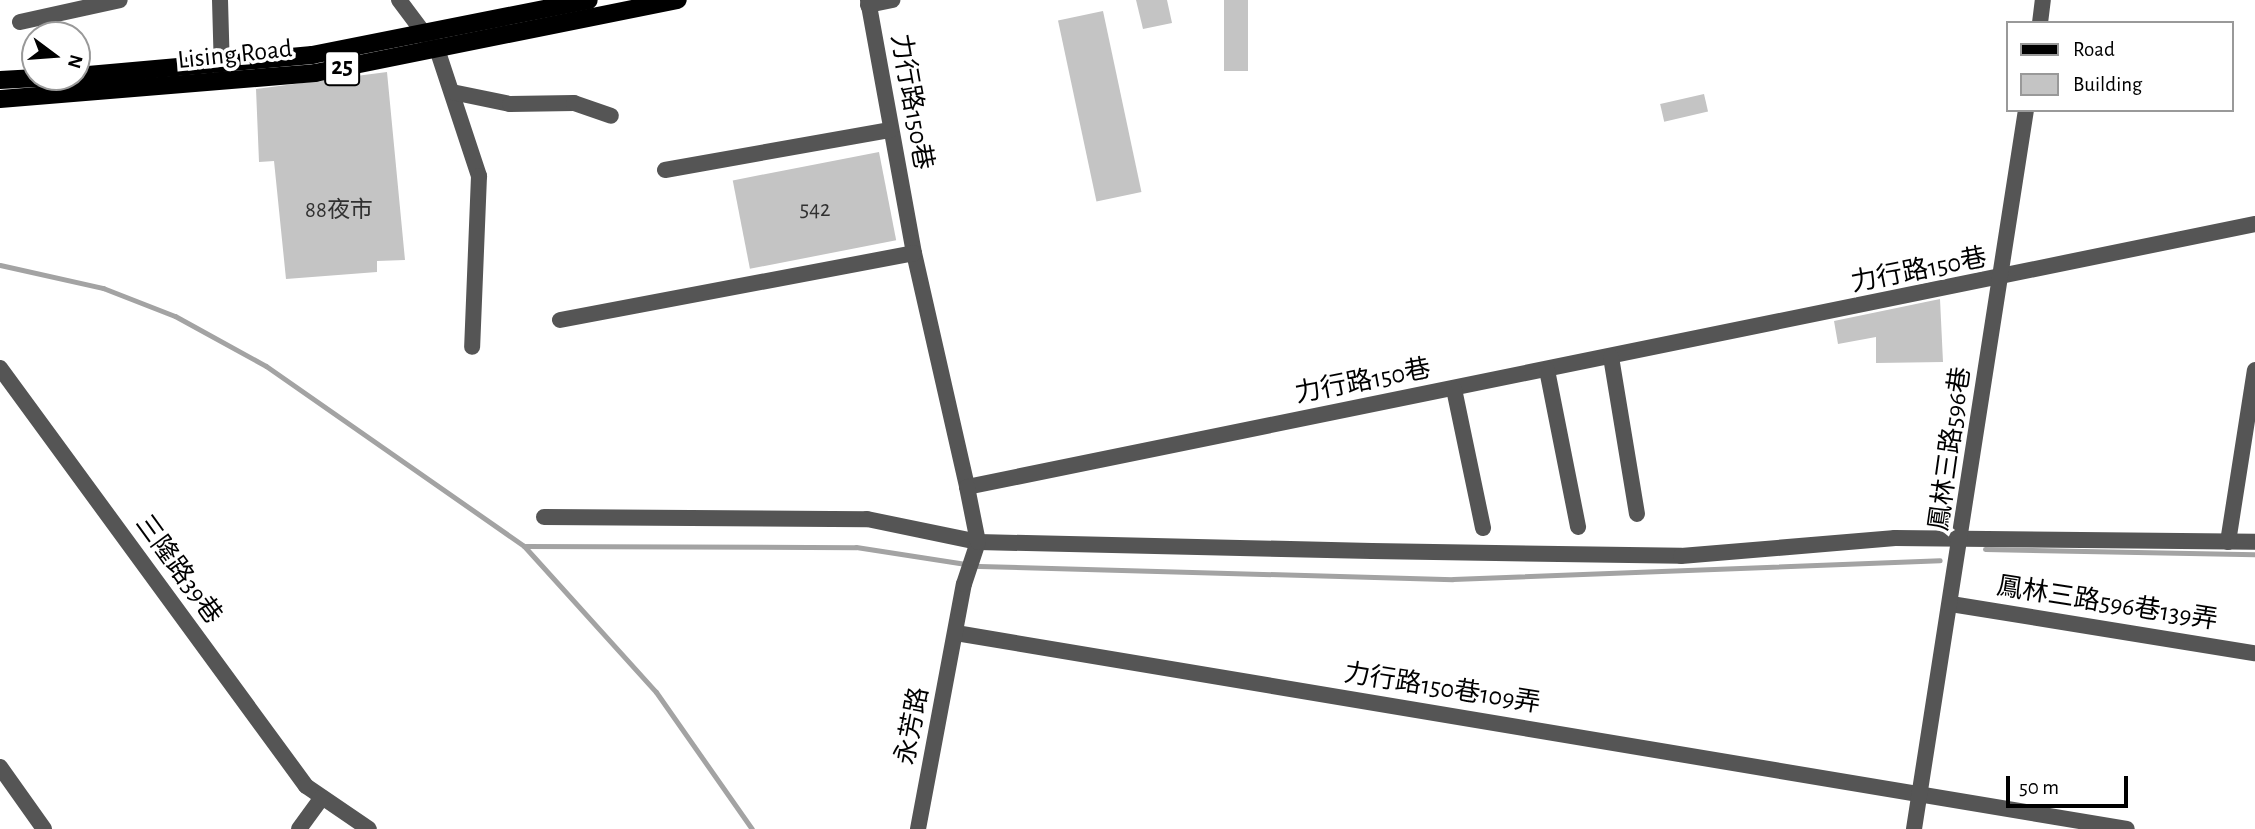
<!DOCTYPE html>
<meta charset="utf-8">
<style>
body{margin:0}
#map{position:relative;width:2255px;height:829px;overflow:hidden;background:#fff;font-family:"Alegreya Sans","Noto Sans TC",sans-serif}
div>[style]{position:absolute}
.stream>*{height:5px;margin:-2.5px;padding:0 2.5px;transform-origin:2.5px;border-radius:2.5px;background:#a3a3a3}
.building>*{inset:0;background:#c4c4c4;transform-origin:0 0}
.minor>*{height:16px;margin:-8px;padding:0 8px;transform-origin:8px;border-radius:8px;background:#555}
.major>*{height:18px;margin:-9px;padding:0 9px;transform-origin:9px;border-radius:9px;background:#000}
span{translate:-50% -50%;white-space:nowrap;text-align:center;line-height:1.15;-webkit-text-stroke:7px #fff;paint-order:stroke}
.number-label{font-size:23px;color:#313131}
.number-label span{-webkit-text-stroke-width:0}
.shield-label span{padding:2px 5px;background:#fff;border:2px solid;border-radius:5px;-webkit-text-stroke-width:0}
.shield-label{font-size:24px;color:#000;font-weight:700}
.street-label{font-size:26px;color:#000}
.legend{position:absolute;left:2006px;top:21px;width:228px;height:91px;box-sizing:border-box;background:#fff;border:2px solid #999;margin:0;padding:9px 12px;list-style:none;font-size:21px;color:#000}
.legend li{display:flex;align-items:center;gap:14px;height:35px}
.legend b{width:35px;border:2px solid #999}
.north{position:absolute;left:21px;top:21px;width:70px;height:70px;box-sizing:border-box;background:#fff;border:2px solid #999;border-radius:50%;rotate:106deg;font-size:19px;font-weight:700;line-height:28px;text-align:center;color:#000}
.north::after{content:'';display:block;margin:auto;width:24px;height:32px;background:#000;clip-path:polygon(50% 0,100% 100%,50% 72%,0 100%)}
.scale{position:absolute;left:2006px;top:776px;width:122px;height:32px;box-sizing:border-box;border:4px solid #000;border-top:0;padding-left:9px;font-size:21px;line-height:24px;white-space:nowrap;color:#000;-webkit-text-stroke:5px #fff;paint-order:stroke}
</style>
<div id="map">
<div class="stream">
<i style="left:0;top:265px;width:106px;rotate:12.6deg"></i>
<i style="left:103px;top:288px;width:77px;rotate:21.3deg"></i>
<i style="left:175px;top:316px;width:104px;rotate:28.8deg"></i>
<i style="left:266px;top:366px;width:315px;rotate:34.9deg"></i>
<i style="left:524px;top:546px;width:197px;rotate:47.9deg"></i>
<i style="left:656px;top:692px;width:167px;rotate:55deg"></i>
<i style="left:524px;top:546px;width:332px;rotate:0.2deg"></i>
<i style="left:856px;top:547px;width:124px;rotate:8.8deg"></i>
<i style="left:979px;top:566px;width:474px;rotate:1.6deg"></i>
<i style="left:1453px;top:579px;width:487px;rotate:-2.2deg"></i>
<i style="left:1985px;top:549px;width:270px;rotate:1.1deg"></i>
</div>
<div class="building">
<i style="clip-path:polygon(1136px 0,1167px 0,1172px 23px,1143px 29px)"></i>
<i style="left:1224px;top:0;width:24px;height:71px"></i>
<i style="left:1103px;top:11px;width:185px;height:46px;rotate:78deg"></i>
<i style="clip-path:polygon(387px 72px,405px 260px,377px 261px,377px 272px,286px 279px,274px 161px,259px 162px,256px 89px)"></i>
<i style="left:1704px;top:94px;width:18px;height:45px;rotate:77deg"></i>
<i style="left:879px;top:152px;width:90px;height:149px;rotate:79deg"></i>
<i style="clip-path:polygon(1940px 299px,1943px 362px,1876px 363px,1876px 337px,1838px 344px,1834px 321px)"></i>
</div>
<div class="minor">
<i style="left:220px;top:0;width:73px;rotate:88.4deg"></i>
<i style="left:399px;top:0;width:65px;rotate:53.1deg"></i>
<i style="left:438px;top:52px;width:131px;rotate:71.7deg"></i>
<i style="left:479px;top:176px;width:171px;rotate:92.3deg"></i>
<i style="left:868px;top:0;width:257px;rotate:79.7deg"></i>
<i style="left:914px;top:253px;width:240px;rotate:77.2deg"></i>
<i style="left:967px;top:487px;width:1315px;rotate:-11.54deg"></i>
<i style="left:868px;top:5px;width:25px;rotate:-12deg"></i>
<i style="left:20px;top:22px;width:102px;rotate:-12.4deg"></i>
<i style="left:2040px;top:23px;width:23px;rotate:-83deg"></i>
<i style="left:452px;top:92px;width:59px;rotate:11.7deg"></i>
<i style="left:510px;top:104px;width:64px;rotate:-0.9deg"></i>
<i style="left:574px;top:103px;width:39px;rotate:19deg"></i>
<i style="left:665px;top:170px;width:229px;rotate:-10.1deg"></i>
<i style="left:560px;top:320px;width:360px;rotate:-10.7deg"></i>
<i style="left:1611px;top:357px;width:159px;rotate:80.6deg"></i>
<i style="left:0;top:368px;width:518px;rotate:53.79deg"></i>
<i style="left:306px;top:786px;width:76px;rotate:34.3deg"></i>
<i style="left:1547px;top:370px;width:160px;rotate:78.8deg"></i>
<i style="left:1454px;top:389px;width:142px;rotate:78.2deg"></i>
<i style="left:544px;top:517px;width:323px;rotate:0.4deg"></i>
<i style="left:867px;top:519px;width:113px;rotate:11.7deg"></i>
<i style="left:978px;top:542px;width:394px;rotate:1.3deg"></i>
<i style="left:1372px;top:551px;width:309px;rotate:0.9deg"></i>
<i style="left:1681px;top:556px;width:215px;rotate:-4.8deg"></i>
<i style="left:1895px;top:538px;width:360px;rotate:0.6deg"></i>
<i style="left:2228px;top:542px;width:174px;rotate:-81.1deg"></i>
<i style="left:1951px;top:604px;width:308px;rotate:9.2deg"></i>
<i style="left:956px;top:633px;width:1187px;rotate:9.5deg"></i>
<i style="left:0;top:767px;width:76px;rotate:54.6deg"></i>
<i style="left:299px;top:829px;width:39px;rotate:-54deg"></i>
<i style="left:918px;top:829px;width:249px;rotate:-79.4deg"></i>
<i style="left:964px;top:584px;width:44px;rotate:-71.6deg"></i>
<i style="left:978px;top:542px;width:56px;rotate:-101.3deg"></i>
<i style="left:1914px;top:829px;width:728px;rotate:-81.15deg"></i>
</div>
<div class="major">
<i style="left:77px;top:76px;width:236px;rotate:-5.1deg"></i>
<i style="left:312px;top:55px;width:282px;rotate:-11.2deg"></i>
<i style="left:0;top:80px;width:54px;rotate:-3.2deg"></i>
<i style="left:0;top:99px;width:316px;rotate:-4.7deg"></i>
<i style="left:315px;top:73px;width:370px;rotate:-11.4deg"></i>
</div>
<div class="number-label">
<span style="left:815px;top:210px">542</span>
<span style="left:339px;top:211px">88夜市</span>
</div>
<div class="shield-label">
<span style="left:342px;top:68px">25</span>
</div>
<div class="street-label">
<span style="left:235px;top:55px;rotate:-6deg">Lising Road</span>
<span style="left:911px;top:102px;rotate:80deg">力行路150巷</span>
<span style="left:1919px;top:271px;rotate:-11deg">力行路150巷</span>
<span style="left:1363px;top:382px;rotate:-11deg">力行路150巷</span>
<span style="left:1951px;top:449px;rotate:-82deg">鳳林三路596巷</span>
<span style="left:178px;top:570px;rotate:54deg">三隆路39巷</span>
<span style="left:2107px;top:604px;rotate:9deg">鳳林三路596巷139弄</span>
<span style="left:1442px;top:689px;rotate:9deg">力行路150巷109弄</span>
<span style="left:913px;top:726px;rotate:-79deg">永芳路</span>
</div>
<ul class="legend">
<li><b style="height:9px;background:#000"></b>Road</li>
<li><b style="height:19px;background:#c4c4c4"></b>Building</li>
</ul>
<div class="north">N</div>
<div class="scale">50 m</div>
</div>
